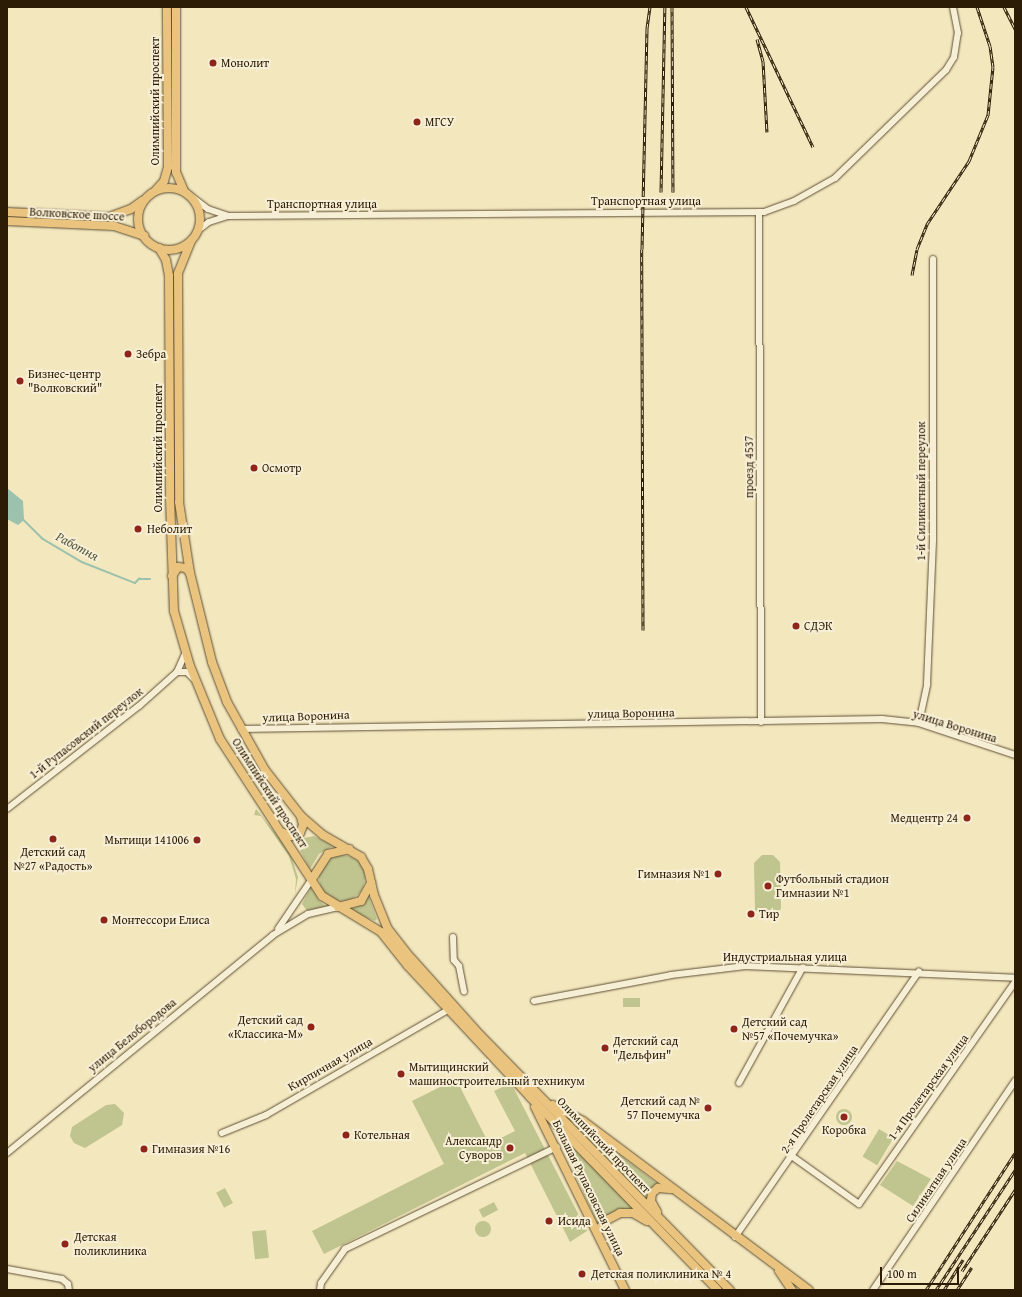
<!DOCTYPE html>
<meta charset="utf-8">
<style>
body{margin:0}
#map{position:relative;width:1022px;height:1297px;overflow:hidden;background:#f3e7be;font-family:"Gentium Book Plus",serif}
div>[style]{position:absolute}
.green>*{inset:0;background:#c0c48e;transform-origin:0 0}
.round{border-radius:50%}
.water>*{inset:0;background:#9cc1ad}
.stream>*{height:1.5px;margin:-0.75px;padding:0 0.75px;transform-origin:0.75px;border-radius:0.75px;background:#9cc1ad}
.roads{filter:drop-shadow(0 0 1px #5e4f33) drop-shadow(0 0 1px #5e4f33)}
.minor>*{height:6px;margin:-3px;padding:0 3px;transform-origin:3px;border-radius:3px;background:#f7efd5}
.major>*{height:8px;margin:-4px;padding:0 4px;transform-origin:4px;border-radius:4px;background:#eac47f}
.major>.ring{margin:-4px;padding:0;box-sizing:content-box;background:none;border:8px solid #eac47f;border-radius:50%}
.rail>*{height:3px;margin-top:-1.5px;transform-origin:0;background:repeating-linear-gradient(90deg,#f7efd5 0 4.5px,#2c1c05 0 9px);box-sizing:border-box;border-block:1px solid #2c1c05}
.dots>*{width:11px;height:11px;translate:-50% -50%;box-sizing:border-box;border:2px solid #f7efd5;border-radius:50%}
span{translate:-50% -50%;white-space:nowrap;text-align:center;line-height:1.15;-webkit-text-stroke:4px #f7efd5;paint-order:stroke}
.poi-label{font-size:12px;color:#2c1c05}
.left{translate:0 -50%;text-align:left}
.right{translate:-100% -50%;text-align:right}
.street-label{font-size:12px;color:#2c1c05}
.water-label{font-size:13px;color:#535640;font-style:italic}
.frame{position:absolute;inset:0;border:8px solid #2c1c05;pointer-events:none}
.scale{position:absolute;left:880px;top:1267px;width:79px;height:18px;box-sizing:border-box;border:2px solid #2c1c05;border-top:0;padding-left:5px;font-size:12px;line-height:14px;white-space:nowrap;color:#2c1c05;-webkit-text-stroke:3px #f7efd5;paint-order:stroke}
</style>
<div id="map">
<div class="green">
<i style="clip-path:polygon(256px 809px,289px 850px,298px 877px,295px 894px,296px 879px,289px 856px,261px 816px,254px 815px)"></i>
<i style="clip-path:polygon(314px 836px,333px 846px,319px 854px,310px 869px,298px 847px,304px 838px)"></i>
<i class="round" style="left:319px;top:855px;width:46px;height:46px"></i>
<i style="clip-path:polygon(762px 855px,773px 855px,780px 862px,781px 909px,772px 915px,763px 915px,755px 910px,754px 863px)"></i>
<i style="clip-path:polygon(311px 887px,318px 899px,326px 907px,308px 912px,302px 904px)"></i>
<i style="clip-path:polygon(368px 895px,377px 919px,375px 921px,349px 910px,360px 905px)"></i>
<i style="left:623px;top:998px;width:17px;height:9px"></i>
<i style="clip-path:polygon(456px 1079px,489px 1144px,515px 1131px,494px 1091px,511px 1083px,587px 1231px,570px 1242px,525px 1153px,324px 1254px,312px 1231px,444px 1164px,412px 1101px)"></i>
<i style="clip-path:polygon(115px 1104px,124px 1113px,122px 1125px,85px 1148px,74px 1143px,70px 1136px,72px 1127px,106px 1105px)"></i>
<i class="round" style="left:836px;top:1109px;width:16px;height:16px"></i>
<i style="clip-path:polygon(581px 1125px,659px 1185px,648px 1192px,646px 1201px,575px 1126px)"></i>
<i style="left:879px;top:1129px;width:17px;height:32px;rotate:31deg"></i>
<i style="clip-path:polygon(563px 1136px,634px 1208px,623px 1210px,598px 1225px,560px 1140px)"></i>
<i style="clip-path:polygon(897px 1161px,931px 1179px,913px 1206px,880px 1185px)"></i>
<i style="left:225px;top:1188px;width:17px;height:10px;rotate:62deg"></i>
<i style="left:494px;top:1202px;width:9px;height:17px;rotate:63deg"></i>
<i class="round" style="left:475px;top:1221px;width:16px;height:16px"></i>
<i style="left:266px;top:1230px;width:28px;height:14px;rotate:84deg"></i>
</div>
<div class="water">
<i style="clip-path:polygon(7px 488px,23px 501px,24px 520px,18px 525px,7px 519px)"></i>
</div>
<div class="stream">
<i style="left:23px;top:519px;width:28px;rotate:45deg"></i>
<i style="left:43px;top:539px;width:45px;rotate:30.5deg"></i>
<i style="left:82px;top:562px;width:57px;rotate:21.6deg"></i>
<i style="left:135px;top:583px;width:6px;rotate:-45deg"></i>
<i style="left:139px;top:579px;width:11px"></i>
</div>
<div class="roads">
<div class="minor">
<i style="left:192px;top:197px;width:20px;rotate:37deg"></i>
<i style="left:208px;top:209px;width:21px;rotate:19deg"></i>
<i style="left:228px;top:216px;width:536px;rotate:-0.43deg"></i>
<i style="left:764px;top:212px;width:32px;rotate:-20deg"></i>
<i style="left:794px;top:201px;width:47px;rotate:-29.3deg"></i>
<i style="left:835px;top:178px;width:155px;rotate:-44.2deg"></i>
<i style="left:946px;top:70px;width:15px;rotate:-58deg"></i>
<i style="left:954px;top:57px;width:24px;rotate:-81deg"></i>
<i style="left:958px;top:33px;width:26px;rotate:-101deg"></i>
<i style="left:759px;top:212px;width:510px;rotate:89.78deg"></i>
<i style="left:197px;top:231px;width:15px;rotate:-37deg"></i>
<i style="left:209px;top:222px;width:19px;rotate:-18deg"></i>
<i style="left:177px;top:672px;width:10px"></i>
<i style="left:187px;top:672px;width:10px;rotate:45deg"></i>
<i style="left:919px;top:723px;width:40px;rotate:-78deg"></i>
<i style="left:927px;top:684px;width:144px;rotate:-87.6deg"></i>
<i style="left:933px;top:540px;width:281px;rotate:-90deg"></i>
<i style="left:241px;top:729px;width:641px;rotate:-0.89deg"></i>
<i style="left:882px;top:719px;width:37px;rotate:6deg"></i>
<i style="left:919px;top:723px;width:101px;rotate:18.4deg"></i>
<i style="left:7px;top:809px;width:167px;rotate:-38deg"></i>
<i style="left:139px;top:706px;width:51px;rotate:-41.8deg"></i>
<i style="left:177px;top:672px;width:20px;rotate:-66deg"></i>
<i style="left:278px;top:929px;width:60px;rotate:-55.8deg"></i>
<i style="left:453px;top:937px;width:23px;rotate:88deg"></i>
<i style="left:454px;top:960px;width:8px;rotate:50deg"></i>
<i style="left:459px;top:966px;width:26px;rotate:79deg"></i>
<i style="left:534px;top:1001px;width:139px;rotate:-10.7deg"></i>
<i style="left:671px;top:975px;width:75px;rotate:-6.9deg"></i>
<i style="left:745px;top:966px;width:270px;rotate:2.5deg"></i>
<i style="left:739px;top:1083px;width:132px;rotate:-61.1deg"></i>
<i style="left:222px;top:1133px;width:48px;rotate:-22.2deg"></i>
<i style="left:266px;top:1115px;width:210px;rotate:-30deg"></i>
<i style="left:7px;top:1153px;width:344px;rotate:-39.3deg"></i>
<i style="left:273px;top:935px;width:41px;rotate:-31deg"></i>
<i style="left:308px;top:914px;width:31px;rotate:-13deg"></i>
<i style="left:793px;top:1157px;width:81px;rotate:35.5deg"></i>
<i style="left:859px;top:1204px;width:271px;rotate:-54.9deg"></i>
<i style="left:735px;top:1237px;width:323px;rotate:-55.3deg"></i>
<i style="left:7px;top:1269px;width:56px;rotate:10.3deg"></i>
<i style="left:62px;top:1279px;width:8px;rotate:40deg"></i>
<i style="left:68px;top:1284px;width:6px;rotate:81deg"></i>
<i style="left:320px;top:1290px;width:7px;rotate:-82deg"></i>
<i style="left:321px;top:1283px;width:42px;rotate:-54.8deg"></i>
<i style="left:345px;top:1249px;width:235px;rotate:-25.7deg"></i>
<i style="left:873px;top:1290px;width:253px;rotate:-55.8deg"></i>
</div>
<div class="major">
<i style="left:176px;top:7px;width:165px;rotate:90deg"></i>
<i style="left:176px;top:172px;width:21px;rotate:67deg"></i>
<i class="ring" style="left:138px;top:188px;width:54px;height:54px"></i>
<i style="left:156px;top:190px;width:12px;rotate:-48deg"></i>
<i style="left:164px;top:181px;width:15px;rotate:-74deg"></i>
<i style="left:168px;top:167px;width:160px;rotate:-90.4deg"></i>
<i style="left:7px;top:212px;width:102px;rotate:2.8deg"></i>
<i style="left:109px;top:217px;width:23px;rotate:-20deg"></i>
<i style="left:131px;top:209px;width:14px;rotate:-36deg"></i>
<i style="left:7px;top:221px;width:107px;rotate:2.7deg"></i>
<i style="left:114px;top:226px;width:32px;rotate:18deg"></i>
<i style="left:191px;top:241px;width:35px;rotate:112deg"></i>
<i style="left:178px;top:274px;width:228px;rotate:89.7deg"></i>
<i style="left:179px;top:502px;width:72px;rotate:81.2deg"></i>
<i style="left:190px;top:573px;width:92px;rotate:76.1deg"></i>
<i style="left:212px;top:662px;width:43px;rotate:69.4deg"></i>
<i style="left:227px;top:702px;width:78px;rotate:60.8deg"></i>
<i style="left:265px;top:770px;width:58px;rotate:52deg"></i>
<i style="left:301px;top:816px;width:29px;rotate:41deg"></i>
<i style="left:323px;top:835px;width:44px;rotate:30.1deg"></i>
<i style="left:361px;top:857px;width:14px;rotate:60deg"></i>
<i style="left:368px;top:869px;width:27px;rotate:77deg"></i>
<i style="left:374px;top:895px;width:37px;rotate:68deg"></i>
<i style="left:388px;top:929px;width:37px;rotate:52deg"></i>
<i style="left:411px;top:958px;width:105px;rotate:48.1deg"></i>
<i style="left:481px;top:1036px;width:356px;rotate:45.6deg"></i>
<i style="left:159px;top:248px;width:14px;rotate:60deg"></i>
<i style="left:166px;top:260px;width:16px;rotate:79deg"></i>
<i style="left:169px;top:276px;width:222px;rotate:89.7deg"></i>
<i style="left:170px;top:498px;width:113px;rotate:88deg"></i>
<i style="left:174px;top:611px;width:57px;rotate:73.8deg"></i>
<i style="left:190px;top:666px;width:79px;rotate:67.7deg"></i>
<i style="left:220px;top:739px;width:187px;rotate:57deg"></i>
<i style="left:322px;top:896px;width:69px;rotate:31.4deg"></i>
<i style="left:381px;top:932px;width:43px;rotate:51.5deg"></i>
<i style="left:408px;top:966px;width:179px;rotate:47deg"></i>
<i style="left:530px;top:1097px;width:269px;rotate:45.8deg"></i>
<i style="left:172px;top:576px;width:11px;rotate:-56deg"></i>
<i style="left:178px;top:567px;width:8px;rotate:7deg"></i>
<i style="left:186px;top:568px;width:6px;rotate:51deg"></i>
<i style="left:281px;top:832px;width:11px;rotate:22deg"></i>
<i style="left:291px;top:836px;width:9px;rotate:-18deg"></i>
<i style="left:300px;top:833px;width:9px;rotate:-69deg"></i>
<i style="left:303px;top:825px;width:9px;rotate:-103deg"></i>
<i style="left:312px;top:879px;width:30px;rotate:-57deg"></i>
<i style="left:328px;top:854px;width:22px;rotate:-13deg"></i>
<i style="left:338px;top:907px;width:24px;rotate:-15deg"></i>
<i style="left:361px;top:901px;width:21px;rotate:-61deg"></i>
<i style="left:553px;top:1105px;width:34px;rotate:28deg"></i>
<i style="left:583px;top:1121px;width:282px;rotate:36.8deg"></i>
<i style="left:535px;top:1107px;width:204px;rotate:63.8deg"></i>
<i style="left:657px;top:1212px;width:13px;rotate:-119deg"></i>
<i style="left:651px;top:1201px;width:8px;rotate:-83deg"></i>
<i style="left:652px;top:1193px;width:8px;rotate:-40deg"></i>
<i style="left:658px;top:1188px;width:12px;rotate:5deg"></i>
<i style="left:597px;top:1231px;width:15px;rotate:-48deg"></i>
<i style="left:607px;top:1220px;width:15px;rotate:-28deg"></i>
<i style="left:620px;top:1213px;width:13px"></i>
<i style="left:633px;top:1213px;width:16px;rotate:30deg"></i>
<i style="left:779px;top:1271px;width:23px;rotate:56deg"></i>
</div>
</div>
<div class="rail">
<i style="left:672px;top:7px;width:185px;rotate:89.7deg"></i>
<i style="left:746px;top:7px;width:155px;rotate:64.4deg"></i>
<i style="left:1004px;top:7px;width:25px;rotate:63deg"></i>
<i style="left:757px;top:39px;width:23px;rotate:75deg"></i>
<i style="left:763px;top:61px;width:71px;rotate:86.8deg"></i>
<i style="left:661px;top:192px;width:185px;rotate:-88.8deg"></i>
<i style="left:912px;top:275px;width:26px;rotate:-79deg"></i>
<i style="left:917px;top:249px;width:27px;rotate:-68deg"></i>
<i style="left:927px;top:224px;width:76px;rotate:-56.3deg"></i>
<i style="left:969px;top:161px;width:50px;rotate:-67.6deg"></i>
<i style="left:988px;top:115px;width:48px;rotate:-84.1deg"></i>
<i style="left:993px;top:67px;width:21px;rotate:-98deg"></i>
<i style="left:990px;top:46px;width:41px;rotate:-108.4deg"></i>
<i style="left:643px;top:630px;width:381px;rotate:-90.2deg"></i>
<i style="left:642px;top:249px;width:221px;rotate:-88.7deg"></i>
<i style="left:647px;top:28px;width:21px;rotate:-82deg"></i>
<i style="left:962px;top:1271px;width:97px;rotate:-56.8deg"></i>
<i style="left:926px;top:1290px;width:163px;rotate:-57deg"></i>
<i style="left:936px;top:1290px;width:144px;rotate:-56.6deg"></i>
<i style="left:944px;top:1290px;width:36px;rotate:-58deg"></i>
<i style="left:957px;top:1290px;width:27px;rotate:-57deg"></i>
</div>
<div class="dots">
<i style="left:213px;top:63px;background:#8f2418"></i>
<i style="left:417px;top:122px;background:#8f2418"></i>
<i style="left:128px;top:354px;background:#8f2418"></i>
<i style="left:20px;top:381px;background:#8f2418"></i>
<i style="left:254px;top:468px;background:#8f2418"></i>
<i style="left:138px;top:529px;background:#8f2418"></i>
<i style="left:796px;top:626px;background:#8f2418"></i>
<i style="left:967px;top:818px;background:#8f2418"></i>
<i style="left:53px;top:839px;background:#8f2418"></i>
<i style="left:197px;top:840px;background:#8f2418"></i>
<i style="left:718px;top:874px;background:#8f2418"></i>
<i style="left:768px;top:886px;background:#8f2418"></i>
<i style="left:751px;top:914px;background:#8f2418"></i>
<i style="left:104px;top:920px;background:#8f2418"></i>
<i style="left:311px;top:1027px;background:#8f2418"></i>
<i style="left:734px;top:1029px;background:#8f2418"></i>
<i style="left:605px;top:1048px;background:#8f2418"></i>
<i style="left:401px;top:1074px;background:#8f2418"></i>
<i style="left:708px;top:1108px;background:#8f2418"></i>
<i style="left:844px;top:1117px;background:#8f2418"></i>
<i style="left:346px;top:1135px;background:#8f2418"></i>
<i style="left:510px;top:1148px;background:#8f2418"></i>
<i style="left:144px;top:1149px;background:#8f2418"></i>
<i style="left:549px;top:1221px;background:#8f2418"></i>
<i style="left:65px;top:1244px;background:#8f2418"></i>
<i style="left:582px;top:1274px;background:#8f2418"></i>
</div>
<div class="poi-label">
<span class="left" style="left:221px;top:63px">Монолит</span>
<span class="left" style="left:425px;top:122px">МГСУ</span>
<span class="left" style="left:136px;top:354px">Зебра</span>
<span class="left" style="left:28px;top:381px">Бизнес-центр<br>"Волковский"</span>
<span class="left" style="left:262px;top:468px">Осмотр</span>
<span class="left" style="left:147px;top:529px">Неболит</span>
<span class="left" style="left:804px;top:626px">СДЭК</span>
<span class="right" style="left:958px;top:818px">Медцентр 24</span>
<span class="right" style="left:189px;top:840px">Мытищи 141006</span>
<span style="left:53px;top:859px">Детский сад<br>№27 «Радость»</span>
<span class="right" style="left:710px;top:874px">Гимназия №1</span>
<span class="left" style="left:776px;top:886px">Футбольный стадион<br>Гимназии №1</span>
<span class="left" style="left:759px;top:914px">Тир</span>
<span class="left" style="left:112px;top:920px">Монтессори Елиса</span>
<span class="right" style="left:303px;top:1027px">Детский сад<br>«Классика-М»</span>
<span class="left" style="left:742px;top:1029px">Детский сад<br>№57 «Почемучка»</span>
<span class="left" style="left:613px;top:1048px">Детский сад<br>"Дельфин"</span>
<span class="left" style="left:409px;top:1074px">Мытищинский<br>машиностроительный техникум</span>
<span class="right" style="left:700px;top:1108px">Детский сад №<br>57 Почемучка</span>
<span style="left:844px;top:1130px">Коробка</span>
<span class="left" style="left:354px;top:1135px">Котельная</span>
<span class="right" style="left:502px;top:1148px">Александр<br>Суворов</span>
<span class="left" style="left:152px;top:1149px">Гимназия №16</span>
<span class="left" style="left:558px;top:1221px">Исида</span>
<span class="left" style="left:74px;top:1244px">Детская<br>поликлиника</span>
<span class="left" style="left:591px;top:1274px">Детская поликлиника № 4</span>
</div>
<div class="street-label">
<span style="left:155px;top:101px;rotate:-90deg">Олимпийский проспект</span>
<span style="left:646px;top:201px">Транспортная улица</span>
<span style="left:322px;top:204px">Транспортная улица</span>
<span style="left:77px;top:214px;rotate:3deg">Волковское шоссе</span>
<span style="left:158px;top:448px;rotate:-90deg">Олимпийский проспект</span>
<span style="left:749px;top:467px;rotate:-90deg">проезд 4537</span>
<span style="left:921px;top:491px;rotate:-90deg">1-й Силикатный переулок</span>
<span style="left:631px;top:713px;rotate:-1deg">улица Воронина</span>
<span style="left:306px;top:716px;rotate:-2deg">улица Воронина</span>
<span style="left:955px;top:726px;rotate:17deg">улица Воронина</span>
<span style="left:86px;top:733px;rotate:-38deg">1-й Рупасовский переулок</span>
<span style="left:270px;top:793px;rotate:57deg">Олимпийский проспект</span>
<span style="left:785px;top:957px">Индустриальная улица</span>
<span style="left:132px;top:1035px;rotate:-39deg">улица Белобородова</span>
<span style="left:330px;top:1064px;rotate:-30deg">Кирпичная улица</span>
<span style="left:928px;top:1087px;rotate:-54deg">1-я Пролетарская улица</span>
<span style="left:819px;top:1099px;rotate:-56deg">2-я Пролетарская улица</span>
<span style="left:604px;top:1145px;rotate:46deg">Олимпийский проспект</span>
<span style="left:936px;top:1180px;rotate:-56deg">Силикатная улица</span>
<span style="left:589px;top:1188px;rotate:64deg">Большая Рупасовская улица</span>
</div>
<div class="water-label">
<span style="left:77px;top:547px;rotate:28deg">Работня</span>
</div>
<div class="frame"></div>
<div class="scale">100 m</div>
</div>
